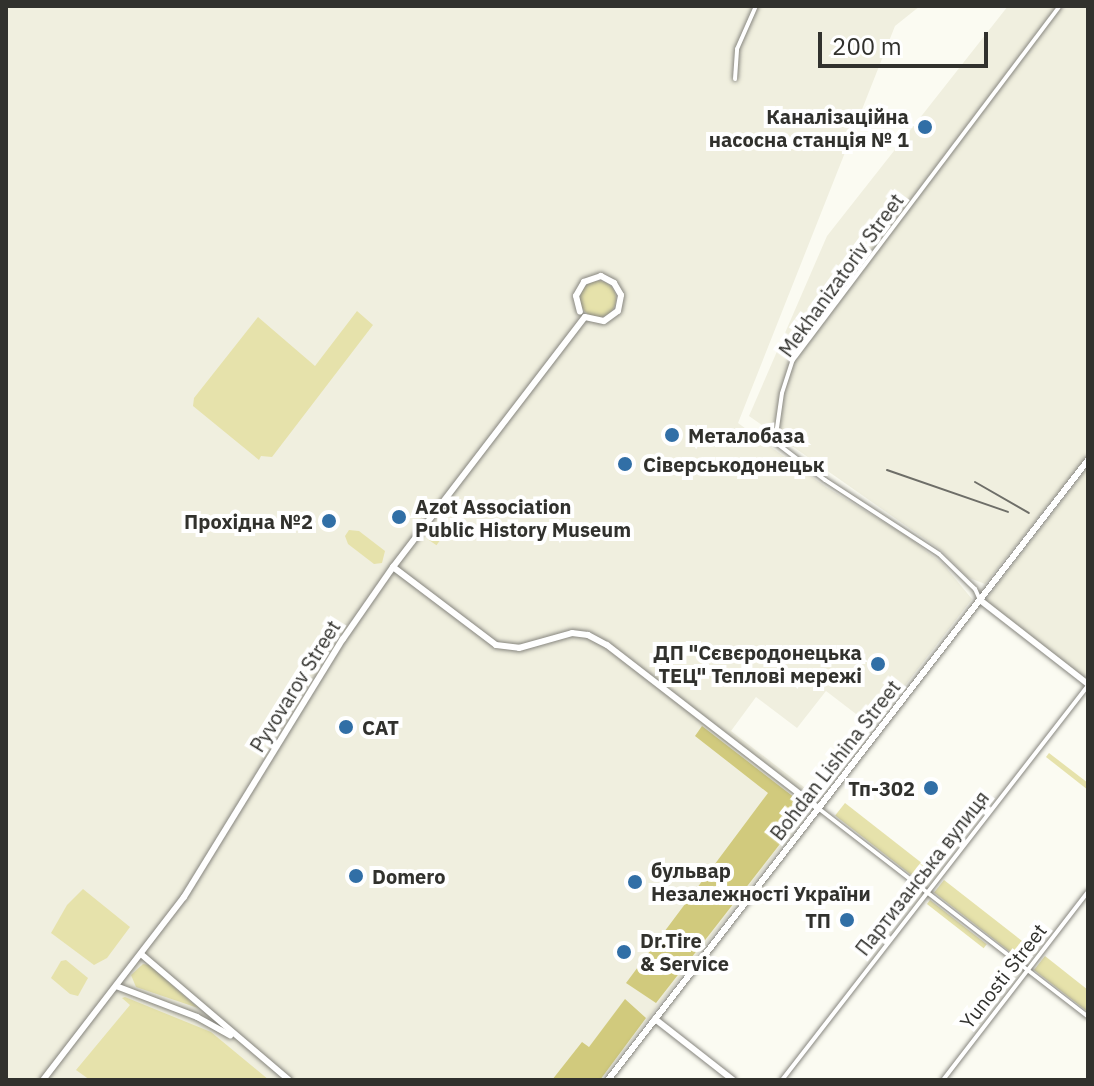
<!DOCTYPE html>
<meta charset="utf-8">
<style>
body{margin:0}
#map{position:relative;width:1094px;height:1086px;overflow:hidden;background:#fbfbf2;font-family:"IBM Plex Sans",sans-serif}
div>[style]{position:absolute}
.built>*{inset:0;background:#f0efdf}
.green>*{inset:0;background:#e6e2ab;transform-origin:0 0}
.round{border-radius:50%}
.forest>*{inset:0;background:#d1ca7d}
.roads{filter:drop-shadow(0 0 2px #86857e) drop-shadow(0 0 2px #86857e)}
.minor>*{height:4px;margin:-2px;padding:0 2px;transform-origin:2px;border-radius:2px;background:#fff}
.tertiary>*{height:6px;margin:-3px;padding:0 3px;transform-origin:3px;border-radius:3px;background:#fff}
.secondary>*{height:6px;margin:-3px;padding:0 3px;transform-origin:3px;border-radius:3px;background:#fff}
.rail>*{height:2px;margin:-1px;padding:0 1px;transform-origin:1px;border-radius:1px;background:#6e6e68}
.dots>*{width:22px;height:22px;translate:-50% -50%;box-sizing:border-box;border:4px solid #fff;border-radius:50%}
span{translate:-50% -50%;white-space:nowrap;text-align:center;line-height:1.15;-webkit-text-stroke:8px #fff;paint-order:stroke}
.poi-label{font-size:20px;color:#31312d;font-weight:700}
.right{translate:-100% -50%;text-align:right}
.left{translate:0 -50%;text-align:left}
.street-label{font-size:20px;color:#31312d}
.frame{position:absolute;inset:0;border:8px solid #31312d;pointer-events:none}
.scale{position:absolute;left:818px;top:32px;width:170px;height:36px;box-sizing:border-box;border:4px solid #31312d;border-top:0;padding-left:10px;font-size:24px;line-height:28px;white-space:nowrap;color:#31312d;-webkit-text-stroke:6px #fff;paint-order:stroke}
</style>
<div id="map">
<div class="built">
<i style="clip-path:polygon(6px 6px,920px 6px,895px 26px,738px 423px,826px 487px,907px 536px,943px 564px,972px 599px,873px 727px,826px 691px,797px 728px,756px 697px,731px 731px,818px 798px,601px 1080px,6px 1080px)"></i>
<i style="clip-path:polygon(1008px 6px,1088px 6px,1088px 455px,985px 584px,967px 577px,942px 551px,749px 416px,827px 236px)"></i>
<i style="clip-path:polygon(1088px 467px,1088px 682px,984px 602px)"></i>
</div>
<div class="green">
<i class="round" style="left:580px;top:281px;width:36px;height:36px"></i>
<i style="clip-path:polygon(357px 311px,373px 325px,272px 457px,261px 456px,259px 460px,193px 406px,194px 398px,258px 317px,315px 366px)"></i>
<i style="left:441px;top:518px;width:12px;height:25px;rotate:35deg"></i>
<i style="clip-path:polygon(349px 530px,359px 531px,385px 551px,382px 563px,374px 564px,348px 544px,345px 536px)"></i>
<i style="clip-path:polygon(1049px 753px,1088px 783px,1088px 790px,1046px 757px)"></i>
<i style="left:845px;top:803px;width:114px;height:16px;rotate:38deg"></i>
<i style="left:944px;top:880px;width:115px;height:16px;rotate:38deg"></i>
<i style="clip-path:polygon(83px 889px,130px 927px,107px 958px,94px 965px,51px 933px,67px 905px)"></i>
<i style="left:930px;top:900px;width:72px;height:5px;rotate:38deg"></i>
<i style="clip-path:polygon(1045px 956px,1088px 990px,1088px 1012px,1034px 970px)"></i>
<i style="clip-path:polygon(66px 960px,88px 978px,78px 996px,70px 994px,51px 978px,61px 961px)"></i>
<i style="clip-path:polygon(143px 964px,149px 965px,198px 1008px,136px 987px,131px 975px)"></i>
<i style="clip-path:polygon(125px 997px,211px 1032px,269px 1080px,90px 1080px,76px 1070px,130px 1005px,122px 998px)"></i>
</div>
<div class="forest">
<i style="clip-path:polygon(702px 726px,808px 808px,656px 1003px,626px 983px,768px 793px,695px 736px)"></i>
<i style="clip-path:polygon(625px 999px,646px 1018px,600px 1080px,552px 1080px,582px 1042px,589px 1047px)"></i>
</div>
<div class="roads">
<div class="minor">
<i style="left:735px;top:79px;width:30px;rotate:-86deg"></i>
<i style="left:737px;top:49px;width:47px;rotate:-66.2deg"></i>
<i style="left:980px;top:600px;width:12px;rotate:-114deg"></i>
<i style="left:975px;top:589px;width:50px;rotate:-135.8deg"></i>
<i style="left:939px;top:554px;width:136px;rotate:-147deg"></i>
<i style="left:825px;top:480px;width:63px;rotate:-142.8deg"></i>
<i style="left:775px;top:442px;width:49px;rotate:-81.9deg"></i>
<i style="left:782px;top:393px;width:35px;rotate:-72deg"></i>
<i style="left:793px;top:360px;width:443px;rotate:-53deg"></i>
<i style="left:818px;top:808px;width:341px;rotate:37.7deg"></i>
<i style="left:782px;top:1080px;width:499px;rotate:-52.2deg"></i>
<i style="left:943px;top:1080px;width:237px;rotate:-52.4deg"></i>
</div>
<div class="tertiary">
<i style="left:393px;top:567px;width:129px;rotate:37.1deg"></i>
<i style="left:496px;top:645px;width:23px;rotate:7deg"></i>
<i style="left:519px;top:648px;width:55px;rotate:-15.8deg"></i>
<i style="left:572px;top:633px;width:16px;rotate:7deg"></i>
<i style="left:588px;top:635px;width:21px;rotate:28deg"></i>
<i style="left:607px;top:645px;width:267px;rotate:37.7deg"></i>
<i style="left:980px;top:600px;width:137px;rotate:37.9deg"></i>
<i style="left:141px;top:954px;width:194px;rotate:40.4deg"></i>
<i style="left:116px;top:986px;width:87px;rotate:20.9deg"></i>
<i style="left:197px;top:1017px;width:38px;rotate:29deg"></i>
<i style="left:655px;top:1019px;width:99px;rotate:38deg"></i>
<i style="left:43px;top:1080px;width:231px;rotate:-52.4deg"></i>
<i style="left:184px;top:897px;width:303px;rotate:-58.4deg"></i>
<i style="left:343px;top:639px;width:88px;rotate:-55.2deg"></i>
<i style="left:393px;top:567px;width:315px;rotate:-52.5deg"></i>
<i style="left:585px;top:317px;width:19px;rotate:12deg"></i>
<i style="left:604px;top:321px;width:17px;rotate:-36deg"></i>
<i style="left:618px;top:311px;width:16px;rotate:-79deg"></i>
<i style="left:621px;top:295px;width:14px;rotate:-120deg"></i>
<i style="left:614px;top:283px;width:15px;rotate:-152deg"></i>
<i style="left:601px;top:276px;width:18px;rotate:161deg"></i>
<i style="left:584px;top:282px;width:16px;rotate:120deg"></i>
<i style="left:576px;top:296px;width:16px;rotate:76deg"></i>
</div>
<div class="secondary">
<i style="left:608px;top:1080px;width:784px;rotate:-52.25deg"></i>
</div>
</div>
<div class="rail">
<i style="left:887px;top:470px;width:128px;rotate:19.1deg"></i>
<i style="left:975px;top:482px;width:62px;rotate:29.9deg"></i>
</div>
<div class="dots">
<i style="left:925px;top:127px;background:#316fa6"></i>
<i style="left:672px;top:435px;background:#316fa6"></i>
<i style="left:625px;top:464px;background:#316fa6"></i>
<i style="left:399px;top:517px;background:#316fa6"></i>
<i style="left:329px;top:521px;background:#316fa6"></i>
<i style="left:878px;top:664px;background:#316fa6"></i>
<i style="left:346px;top:727px;background:#316fa6"></i>
<i style="left:931px;top:788px;background:#316fa6"></i>
<i style="left:356px;top:876px;background:#316fa6"></i>
<i style="left:635px;top:882px;background:#316fa6"></i>
<i style="left:847px;top:920px;background:#316fa6"></i>
<i style="left:624px;top:952px;background:#316fa6"></i>
</div>
<div class="poi-label">
<span class="right" style="left:909px;top:128px">Каналізаційна<br>насосна станція № 1</span>
<span class="left" style="left:688px;top:435px">Металобаза</span>
<span class="left" style="left:643px;top:464px">Сіверськодонецьк</span>
<span class="left" style="left:415px;top:518px">Azot Association<br>Public History Museum</span>
<span class="right" style="left:313px;top:521px">Прохідна №2</span>
<span class="right" style="left:862px;top:664px">ДП "Сєвєродонецька<br>ТЕЦ" Теплові мережі</span>
<span class="left" style="left:362px;top:727px">CAT</span>
<span class="right" style="left:915px;top:788px">Тп-302</span>
<span class="left" style="left:651px;top:882px">бульвар<br>Незалежності України</span>
<span class="left" style="left:372px;top:876px">Domero</span>
<span class="right" style="left:831px;top:920px">ТП</span>
<span class="left" style="left:640px;top:952px">Dr.Tire<br>&amp; Service</span>
</div>
<div class="street-label">
<span style="left:841px;top:275px;rotate:-54deg">Mekhanizatoriv Street</span>
<span style="left:295px;top:686px;rotate:-58deg">Pyvovarov Street</span>
<span style="left:835px;top:760px;rotate:-52deg">Bohdan Lishina Street</span>
<span style="left:922px;top:873px;rotate:-52deg">Партизанська вулиця</span>
<span style="left:1003px;top:976px;rotate:-52deg">Yunosti Street</span>
</div>
<div class="frame"></div>
<div class="scale">200 m</div>
</div>
